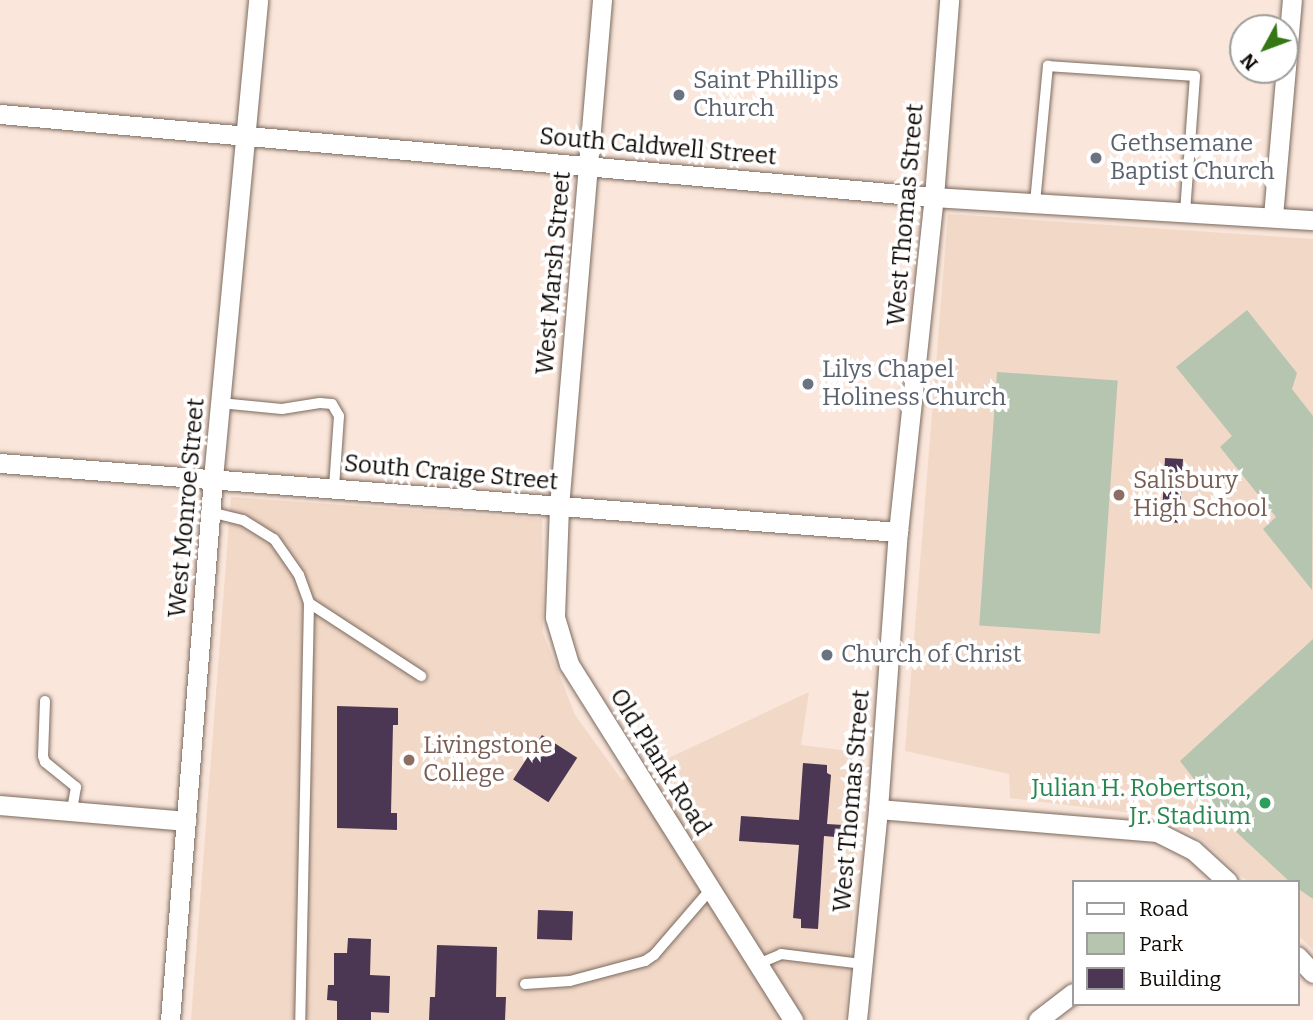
<!DOCTYPE html>
<style>
body{margin:0}
#map{position:relative;width:1313px;height:1020px;overflow:hidden;background:#fae6da;font-family:Bitter,serif}
div>[style]{position:absolute}
.built>*{inset:0;background:#f2d8c7}
.green>*{inset:0;background:#b5c5b0;transform-origin:0 0}
.building>*{inset:0;background:#4b3653;transform-origin:0 0}
.roads{filter:drop-shadow(0 0 2px #7b6a5f) drop-shadow(0 0 2px #7b6a5f)}
.lane>*{height:10px;margin:-5px;padding:0 5px;transform-origin:5px;border-radius:5px;background:#fff}
.street>*{height:19px;margin:-9.5px;padding:0 9.5px;transform-origin:9.5px;border-radius:9.5px;background:#fff}
.dots>*{width:19px;height:19px;translate:-50% -50%;box-sizing:border-box;border:4px solid #fff;border-radius:50%}
span{translate:-50% -50%;white-space:nowrap;text-align:center;line-height:1.15;-webkit-text-stroke:7px #fff;paint-order:stroke}
.worship-label{font-size:24px;color:#5b616d}
.left{translate:0 -50%;text-align:left}
.street-label{font-size:24px;color:#100a06}
.education-label{font-size:24px;color:#785e54}
.leisure-label{font-size:24px;color:#27864d}
.right{translate:-100% -50%;text-align:right}
.legend{position:absolute;left:1072px;top:880px;width:228px;height:126px;box-sizing:border-box;background:#fff;border:2px solid #9f9d9b;margin:0;padding:9px 12px;list-style:none;font-size:21px;color:#100a06}
.legend li{display:flex;align-items:center;gap:14px;height:35px}
.legend b{width:35px;border:2px solid #9f9d9b}
.north{position:absolute;left:1229px;top:14px;width:70px;height:70px;box-sizing:border-box;background:#fff;border:2px solid #9f9d9b;border-radius:50%;rotate:229deg;font-size:19px;font-weight:700;line-height:28px;text-align:center;color:#100a06}
.north::after{content:'';display:block;margin:auto;width:24px;height:32px;background:#367715;clip-path:polygon(50% 0,100% 100%,50% 72%,0 100%)}
</style>
<div id="map">
<div class="built">
<i style="clip-path:polygon(948px 214px,1313px 239px,1313px 950px,1297px 934px,1297px 882px,1248px 882px,1203px 840px,1157px 816px,1010px 798px,1009px 774px,905px 751px)"></i>
<i style="clip-path:polygon(231px 497px,542px 519px,543px 633px,575px 715px,622px 780px,809px 692px,801px 745px,865px 753px,845px 1020px,191px 1020px)"></i>
</div>
<div class="green">
<i style="clip-path:polygon(1247px 310px,1297px 373px,1292px 389px,1313px 416px,1312px 590px,1263px 529px,1276px 517px,1220px 447px,1232px 436px,1176px 367px)"></i>
<i style="left:997px;top:372px;width:121px;height:254px;rotate:4deg"></i>
<i style="clip-path:polygon(1313px 639px,1313px 899px,1297px 888px,1297px 882px,1290px 882px,1233px 829px,1180px 761px)"></i>
</div>
<div class="building">
<i style="left:1165px;top:458px;width:18px;height:64px;rotate:3deg"></i>
<i style="clip-path:polygon(337px 706px,398px 708px,398px 725px,393px 725px,391px 813px,397px 813px,397px 830px,337px 828px)"></i>
<i style="left:542px;top:735px;width:42px;height:53px;rotate:33deg"></i>
<i style="clip-path:polygon(803px 763px,827px 765px,827px 773px,831px 775px,827px 824px,860px 826px,859px 839px,824px 836px,818px 929px,801px 928px,801px 919px,793px 918px,799px 845px,739px 841px,741px 816px,799px 820px)"></i>
<i style="left:538px;top:910px;width:35px;height:29px;rotate:2deg"></i>
<i style="clip-path:polygon(348px 938px,371px 939px,370px 975px,390px 976px,389px 1013px,371px 1012px,371px 1020px,337px 1020px,337px 1001px,327px 1000px,328px 985px,334px 985px,334px 953px,347px 953px)"></i>
<i style="clip-path:polygon(437px 945px,497px 947px,496px 997px,506px 997px,505px 1020px,429px 1020px,430px 997px,435px 997px)"></i>
</div>
<div class="roads">
<div class="lane">
<i style="left:1035px;top:203px;width:138px;rotate:-84.6deg"></i>
<i style="left:1048px;top:66px;width:147px;rotate:3.9deg"></i>
<i style="left:1195px;top:76px;width:135px;rotate:94.2deg"></i>
<i style="left:220px;top:403px;width:62px;rotate:5.5deg"></i>
<i style="left:282px;top:409px;width:38px;rotate:-9deg"></i>
<i style="left:320px;top:403px;width:12px;rotate:5deg"></i>
<i style="left:332px;top:404px;width:14px;rotate:60deg"></i>
<i style="left:339px;top:416px;width:72px;rotate:94deg"></i>
<i style="left:210px;top:512px;width:34px;rotate:14deg"></i>
<i style="left:243px;top:520px;width:36px;rotate:32deg"></i>
<i style="left:274px;top:539px;width:44px;rotate:55.2deg"></i>
<i style="left:299px;top:575px;width:30px;rotate:70deg"></i>
<i style="left:309px;top:603px;width:417px;rotate:91.2deg"></i>
<i style="left:309px;top:603px;width:134px;rotate:33.1deg"></i>
<i style="left:45px;top:701px;width:55px;rotate:92.1deg"></i>
<i style="left:43px;top:756px;width:6px;rotate:72deg"></i>
<i style="left:45px;top:762px;width:40px;rotate:39deg"></i>
<i style="left:76px;top:787px;width:23px;rotate:100deg"></i>
<i style="left:758px;top:964px;width:25px;rotate:-23deg"></i>
<i style="left:781px;top:954px;width:83px;rotate:7deg"></i>
<i style="left:525px;top:984px;width:45px;rotate:-3.8deg"></i>
<i style="left:570px;top:981px;width:78px;rotate:-14.9deg"></i>
<i style="left:645px;top:961px;width:11px;rotate:-34deg"></i>
<i style="left:654px;top:955px;width:87px;rotate:-49.2deg"></i>
</div>
<div class="street">
<i style="left:602px;top:0;width:509px;rotate:94.85deg"></i>
<i style="left:559px;top:507px;width:110px;rotate:92.1deg"></i>
<i style="left:555px;top:617px;width:49px;rotate:73.4deg"></i>
<i style="left:569px;top:664px;width:421px;rotate:57.8deg"></i>
<i style="left:0;top:114px;width:938px;rotate:5.08deg"></i>
<i style="left:934px;top:197px;width:380px;rotate:3.5deg"></i>
<i style="left:1273px;top:216px;width:217px;rotate:-85deg"></i>
<i style="left:0;top:463px;width:901px;rotate:4.39deg"></i>
<i style="left:0;top:805px;width:187px;rotate:4.9deg"></i>
<i style="left:878px;top:809px;width:280px;rotate:4.7deg"></i>
<i style="left:1157px;top:832px;width:40px;rotate:26.6deg"></i>
<i style="left:1193px;top:850px;width:47px;rotate:42.4deg"></i>
<i style="left:1297px;top:956px;width:23px;rotate:47deg"></i>
<i style="left:170px;top:1020px;width:544px;rotate:-85.46deg"></i>
<i style="left:213px;top:478px;width:480px;rotate:-84.6deg"></i>
<i style="left:857px;top:1020px;width:212px;rotate:-84.3deg"></i>
<i style="left:878px;top:809px;width:278px;rotate:-85.9deg"></i>
<i style="left:898px;top:532px;width:337px;rotate:-83.9deg"></i>
<i style="left:934px;top:197px;width:198px;rotate:-85.6deg"></i>
<i style="left:1038px;top:1020px;width:44px;rotate:-37.6deg"></i>
</div>
</div>
<div class="dots">
<i style="left:679px;top:95px;background:#6b7280"></i>
<i style="left:1096px;top:158px;background:#6b7280"></i>
<i style="left:808px;top:384px;background:#6b7280"></i>
<i style="left:1119px;top:495px;background:#8d6e63"></i>
<i style="left:827px;top:655px;background:#6b7280"></i>
<i style="left:409px;top:760px;background:#8d6e63"></i>
<i style="left:1265px;top:803px;background:#2e9e5b"></i>
</div>
<div class="worship-label">
<span class="left" style="left:693px;top:95px">Saint Phillips<br>Church</span>
<span class="left" style="left:1110px;top:158px">Gethsemane<br>Baptist Church</span>
<span class="left" style="left:822px;top:384px">Lilys Chapel<br>Holiness Church</span>
<span class="left" style="left:841px;top:655px">Church of Christ</span>
</div>
<div class="street-label">
<span style="left:658px;top:147px;rotate:5deg">South Caldwell Street</span>
<span style="left:906px;top:215px;rotate:-85deg">West Thomas Street</span>
<span style="left:554px;top:273px;rotate:-85deg">West Marsh Street</span>
<span style="left:451px;top:473px;rotate:5deg">South Craige Street</span>
<span style="left:187px;top:508px;rotate:-85deg">West Monroe Street</span>
<span style="left:660px;top:762px;rotate:58deg">Old Plank Road</span>
<span style="left:852px;top:801px;rotate:-85deg">West Thomas Street</span>
</div>
<div class="education-label">
<span class="left" style="left:1133px;top:495px">Salisbury<br>High School</span>
<span class="left" style="left:423px;top:760px">Livingstone<br>College</span>
</div>
<div class="leisure-label">
<span class="right" style="left:1251px;top:803px">Julian H. Robertson,<br>Jr. Stadium</span>
</div>
<ul class="legend">
<li><b style="height:9px;background:#fff"></b>Road</li>
<li><b style="height:19px;background:#b5c5b0"></b>Park</li>
<li><b style="height:19px;background:#4b3653"></b>Building</li>
</ul>
<div class="north">N</div>
</div>
